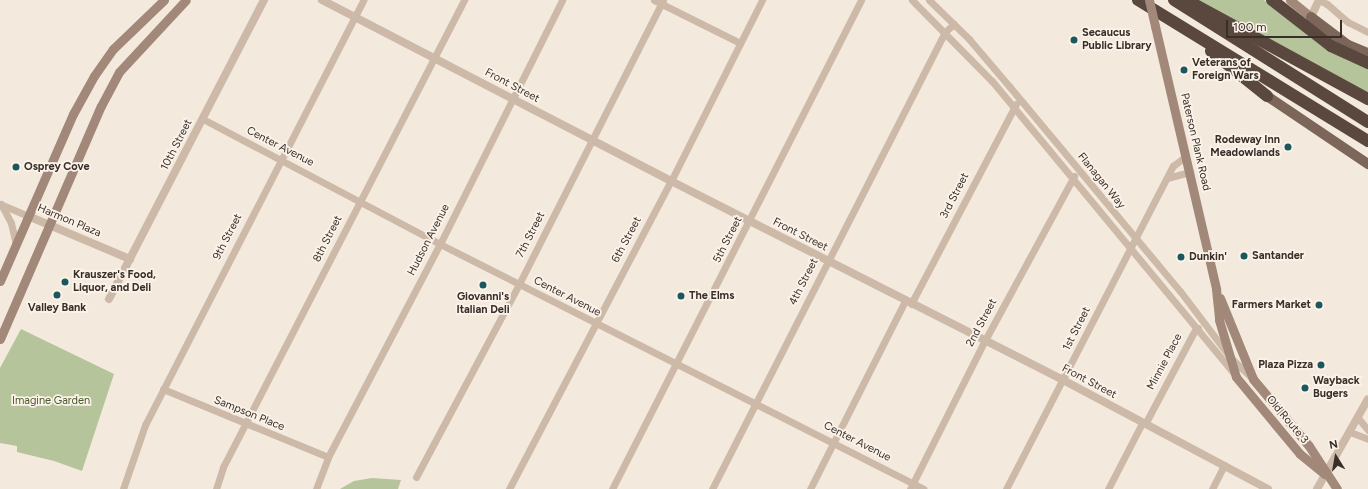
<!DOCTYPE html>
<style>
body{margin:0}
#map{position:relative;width:1368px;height:489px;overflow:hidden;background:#f4e9dd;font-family:Figtree,sans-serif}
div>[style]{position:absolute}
.green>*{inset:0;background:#b5c49b}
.minor>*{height:7px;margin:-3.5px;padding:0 3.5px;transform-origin:3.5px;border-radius:3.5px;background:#cdb9a7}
.tertiary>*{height:8px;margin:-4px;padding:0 4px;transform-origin:4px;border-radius:4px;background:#cdb9a7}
.secondary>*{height:9px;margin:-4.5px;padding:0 4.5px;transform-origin:4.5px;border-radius:4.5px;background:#a18879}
.primary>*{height:10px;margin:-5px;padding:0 5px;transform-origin:5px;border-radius:5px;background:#7c6559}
.motorway>*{height:12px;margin:-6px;padding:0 6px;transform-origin:6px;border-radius:6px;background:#5a483f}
.secondary-bridge>*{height:9px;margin:-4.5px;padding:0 4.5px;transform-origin:4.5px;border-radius:4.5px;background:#a18879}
.dots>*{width:11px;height:11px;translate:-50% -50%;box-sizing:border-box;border:2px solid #fbf3e9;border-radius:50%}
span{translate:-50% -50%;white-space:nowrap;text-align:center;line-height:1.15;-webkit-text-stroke:3.5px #fbf3e9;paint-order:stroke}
.poi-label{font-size:11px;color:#392e28;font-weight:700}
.left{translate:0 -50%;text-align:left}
.right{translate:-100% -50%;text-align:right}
.street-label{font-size:11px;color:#392e28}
.park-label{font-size:11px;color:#47592a}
.north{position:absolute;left:1316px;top:437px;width:40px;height:40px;-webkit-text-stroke:3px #fbf3e9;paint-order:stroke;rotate:349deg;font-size:11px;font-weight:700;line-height:16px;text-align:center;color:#392e28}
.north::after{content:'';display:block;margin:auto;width:14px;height:18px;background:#392e28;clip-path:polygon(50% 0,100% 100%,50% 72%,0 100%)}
.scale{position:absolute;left:1226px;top:20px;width:116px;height:18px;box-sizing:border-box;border:2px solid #392e28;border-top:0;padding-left:5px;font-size:12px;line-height:14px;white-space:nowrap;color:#392e28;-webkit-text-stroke:3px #fbf3e9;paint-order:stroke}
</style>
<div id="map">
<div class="green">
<i style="clip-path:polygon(1194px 0,1264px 0,1349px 61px,1368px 66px,1368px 94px)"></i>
<i style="clip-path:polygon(21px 329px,114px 374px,82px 471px,54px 461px,17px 452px,17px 446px,0 443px,0 368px)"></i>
<i style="clip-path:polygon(372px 478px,401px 480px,398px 489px,340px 489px,354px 481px)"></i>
</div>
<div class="minor">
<i style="left:654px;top:0;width:96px;rotate:26.6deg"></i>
<i style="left:912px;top:0;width:114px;rotate:45.4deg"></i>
<i style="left:992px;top:81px;width:381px;rotate:50.4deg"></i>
<i style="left:929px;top:0;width:56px;rotate:44.3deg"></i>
<i style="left:969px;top:39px;width:62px;rotate:49.6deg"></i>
<i style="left:1009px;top:86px;width:267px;rotate:50.2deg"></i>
<i style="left:1180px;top:291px;width:83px;rotate:52.9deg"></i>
<i style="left:1230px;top:357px;width:30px;rotate:44deg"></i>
<i style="left:1319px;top:0;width:9px;rotate:27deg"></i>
<i style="left:1327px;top:4px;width:28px;rotate:41deg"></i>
<i style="left:1348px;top:22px;width:22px;rotate:27deg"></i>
<i style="left:203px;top:119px;width:268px;rotate:27.8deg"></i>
<i style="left:440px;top:244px;width:542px;rotate:26.85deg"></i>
<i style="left:1167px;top:178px;width:24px;rotate:-15deg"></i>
<i style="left:0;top:204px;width:30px;rotate:23deg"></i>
<i style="left:1px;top:204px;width:21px;rotate:62deg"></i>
<i style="left:11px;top:223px;width:23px;rotate:77deg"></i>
<i style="left:911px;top:304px;width:226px;rotate:-62.3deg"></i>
<i style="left:163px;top:389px;width:178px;rotate:22.4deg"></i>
<i style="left:1358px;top:418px;width:16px;rotate:50deg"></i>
<i style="left:1145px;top:424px;width:109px;rotate:-62deg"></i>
<i style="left:1196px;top:328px;width:2px"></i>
<i style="left:1350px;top:432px;width:19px;rotate:21deg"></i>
<i style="left:416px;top:477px;width:219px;rotate:-61.9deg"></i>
<i style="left:519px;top:284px;width:318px;rotate:-63.1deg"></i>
<i style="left:123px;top:489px;width:68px;rotate:-71deg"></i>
<i style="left:145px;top:425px;width:478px;rotate:-62.8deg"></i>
<i style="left:216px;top:489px;width:23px;rotate:-72deg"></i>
<i style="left:223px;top:467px;width:526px;rotate:-62.7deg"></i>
<i style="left:316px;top:489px;width:34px;rotate:-69deg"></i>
<i style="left:328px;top:457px;width:241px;rotate:-62.3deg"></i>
<i style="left:440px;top:244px;width:273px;rotate:-63.4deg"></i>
<i style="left:509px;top:489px;width:348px;rotate:-62.3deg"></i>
<i style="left:671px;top:181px;width:203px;rotate:-63.3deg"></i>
<i style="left:612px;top:489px;width:549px;rotate:-63.01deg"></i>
<i style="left:712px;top:489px;width:513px;rotate:-62.99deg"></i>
<i style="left:945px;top:32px;width:12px;rotate:-42deg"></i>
<i style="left:810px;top:489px;width:211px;rotate:-63.2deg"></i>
<i style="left:910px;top:489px;width:165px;rotate:-63.3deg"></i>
<i style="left:984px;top:342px;width:189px;rotate:-61.5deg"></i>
<i style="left:1006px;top:489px;width:364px;rotate:-62.7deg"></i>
<i style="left:1173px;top:166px;width:16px;rotate:-38deg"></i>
<i style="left:1108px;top:489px;width:74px;rotate:-62.7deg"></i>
<i style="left:1212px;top:489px;width:27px;rotate:-63deg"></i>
</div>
<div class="tertiary">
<i style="left:322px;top:0;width:393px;rotate:27.4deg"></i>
<i style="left:671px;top:181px;width:440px;rotate:26.9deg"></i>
<i style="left:1063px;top:380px;width:232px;rotate:28deg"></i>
<i style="left:1311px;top:17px;width:19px;rotate:-65deg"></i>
<i style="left:28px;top:216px;width:111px;rotate:22.9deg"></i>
<i style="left:109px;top:299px;width:337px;rotate:-62.6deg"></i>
<i style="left:1317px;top:489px;width:103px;rotate:-60.5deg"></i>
</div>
<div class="secondary">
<i style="left:1290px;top:0;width:27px;rotate:39deg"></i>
<i style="left:1155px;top:26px;width:270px;rotate:76.9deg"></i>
<i style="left:1216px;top:289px;width:31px;rotate:84deg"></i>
<i style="left:1219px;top:320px;width:59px;rotate:73.4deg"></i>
<i style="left:1236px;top:377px;width:100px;rotate:50.3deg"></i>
<i style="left:1300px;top:454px;width:32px;rotate:39deg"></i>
<i style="left:0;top:281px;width:182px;rotate:-66.4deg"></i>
<i style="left:73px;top:114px;width:43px;rotate:-61.1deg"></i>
<i style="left:94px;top:76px;width:33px;rotate:-55deg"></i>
<i style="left:113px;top:49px;width:71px;rotate:-43.9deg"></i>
<i style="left:1220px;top:298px;width:87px;rotate:67.8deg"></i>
<i style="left:1253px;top:379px;width:87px;rotate:50.1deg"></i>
<i style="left:1309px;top:446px;width:51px;rotate:56.9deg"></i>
<i style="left:0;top:339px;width:254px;rotate:-66.6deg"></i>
<i style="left:101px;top:106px;width:38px;rotate:-62deg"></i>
<i style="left:119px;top:72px;width:98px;rotate:-47.1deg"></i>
</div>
<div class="primary">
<i style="left:1311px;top:17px;width:46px;rotate:37.1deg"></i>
<i style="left:1348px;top:45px;width:22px;rotate:22deg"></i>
<i style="left:1267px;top:96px;width:122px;rotate:34deg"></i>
</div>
<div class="motorway">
<i style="left:1138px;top:0;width:270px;rotate:31.5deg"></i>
<i style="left:1174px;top:0;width:229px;rotate:32.2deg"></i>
<i style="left:1272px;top:0;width:75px;rotate:37.9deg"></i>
<i style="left:1331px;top:46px;width:41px;rotate:24.7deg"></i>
<i style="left:1190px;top:2px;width:203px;rotate:28.6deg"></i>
<i style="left:1211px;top:51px;width:72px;rotate:38.8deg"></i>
</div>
<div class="secondary-bridge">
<i style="left:1149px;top:0;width:27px;rotate:77deg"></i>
</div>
<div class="dots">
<i style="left:1074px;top:40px;background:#1b575d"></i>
<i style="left:1184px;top:70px;background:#1b575d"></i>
<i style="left:1288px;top:147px;background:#1b575d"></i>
<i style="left:16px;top:167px;background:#1b575d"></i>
<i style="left:1244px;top:256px;background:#1b575d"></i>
<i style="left:1181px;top:257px;background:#1b575d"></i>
<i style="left:65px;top:282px;background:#1b575d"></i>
<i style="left:483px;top:285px;background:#1b575d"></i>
<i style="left:57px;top:295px;background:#1b575d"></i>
<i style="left:681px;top:296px;background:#1b575d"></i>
<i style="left:1319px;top:305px;background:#1b575d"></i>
<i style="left:1321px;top:365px;background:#1b575d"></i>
<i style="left:1305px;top:388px;background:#1b575d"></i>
</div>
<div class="poi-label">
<span class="left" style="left:1082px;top:40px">Secaucus<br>Public Library</span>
<span class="left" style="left:1192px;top:70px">Veterans of<br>Foreign Wars</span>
<span class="right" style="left:1280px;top:147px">Rodeway Inn<br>Meadowlands</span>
<span class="left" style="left:24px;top:167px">Osprey Cove</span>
<span class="left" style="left:1252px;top:256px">Santander</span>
<span class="left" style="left:1189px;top:257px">Dunkin'</span>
<span class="left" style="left:73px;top:282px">Krauszer's Food,<br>Liquor, and Deli</span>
<span class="left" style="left:689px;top:296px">The Elms</span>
<span style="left:483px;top:304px">Giovanni's<br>Italian Deli</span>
<span class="right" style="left:1311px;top:305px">Farmers Market</span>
<span style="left:57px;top:308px">Valley Bank</span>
<span class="right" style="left:1313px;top:365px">Plaza Pizza</span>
<span class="left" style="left:1313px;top:388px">Wayback<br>Bugers</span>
</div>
<div class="street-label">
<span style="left:512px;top:86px;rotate:28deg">Front Street</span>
<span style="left:1195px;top:142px;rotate:77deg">Paterson Plank Road</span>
<span style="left:177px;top:145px;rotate:-63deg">10th Street</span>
<span style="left:280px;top:147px;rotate:27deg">Center Avenue</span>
<span style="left:1101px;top:181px;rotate:51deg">Flanagan Way</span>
<span style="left:955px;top:196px;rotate:-63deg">3rd Street</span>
<span style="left:69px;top:221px;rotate:23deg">Harmon Plaza</span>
<span style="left:531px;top:235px;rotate:-63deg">7th Street</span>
<span style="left:800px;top:235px;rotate:27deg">Front Street</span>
<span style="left:228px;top:237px;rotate:-63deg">9th Street</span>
<span style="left:328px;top:239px;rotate:-63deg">8th Street</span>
<span style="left:429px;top:240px;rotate:-63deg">Hudson Avenue</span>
<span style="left:627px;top:240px;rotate:-62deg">6th Street</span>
<span style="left:728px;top:240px;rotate:-63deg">5th Street</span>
<span style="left:804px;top:282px;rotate:-63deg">4th Street</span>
<span style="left:567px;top:297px;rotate:27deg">Center Avenue</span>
<span style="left:982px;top:323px;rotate:-62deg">2nd Street</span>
<span style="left:1077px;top:329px;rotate:-63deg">1st Street</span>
<span style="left:1165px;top:362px;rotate:-62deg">Minnie Place</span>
<span style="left:1089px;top:382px;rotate:28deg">Front Street</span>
<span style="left:249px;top:414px;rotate:22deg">Sampson Place</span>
<span style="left:1287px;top:420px;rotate:50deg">Old Route 3</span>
<span style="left:857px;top:442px;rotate:27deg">Center Avenue</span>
</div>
<div class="park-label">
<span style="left:51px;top:401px">Imagine Garden</span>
</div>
<div class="north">N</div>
<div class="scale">100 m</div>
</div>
